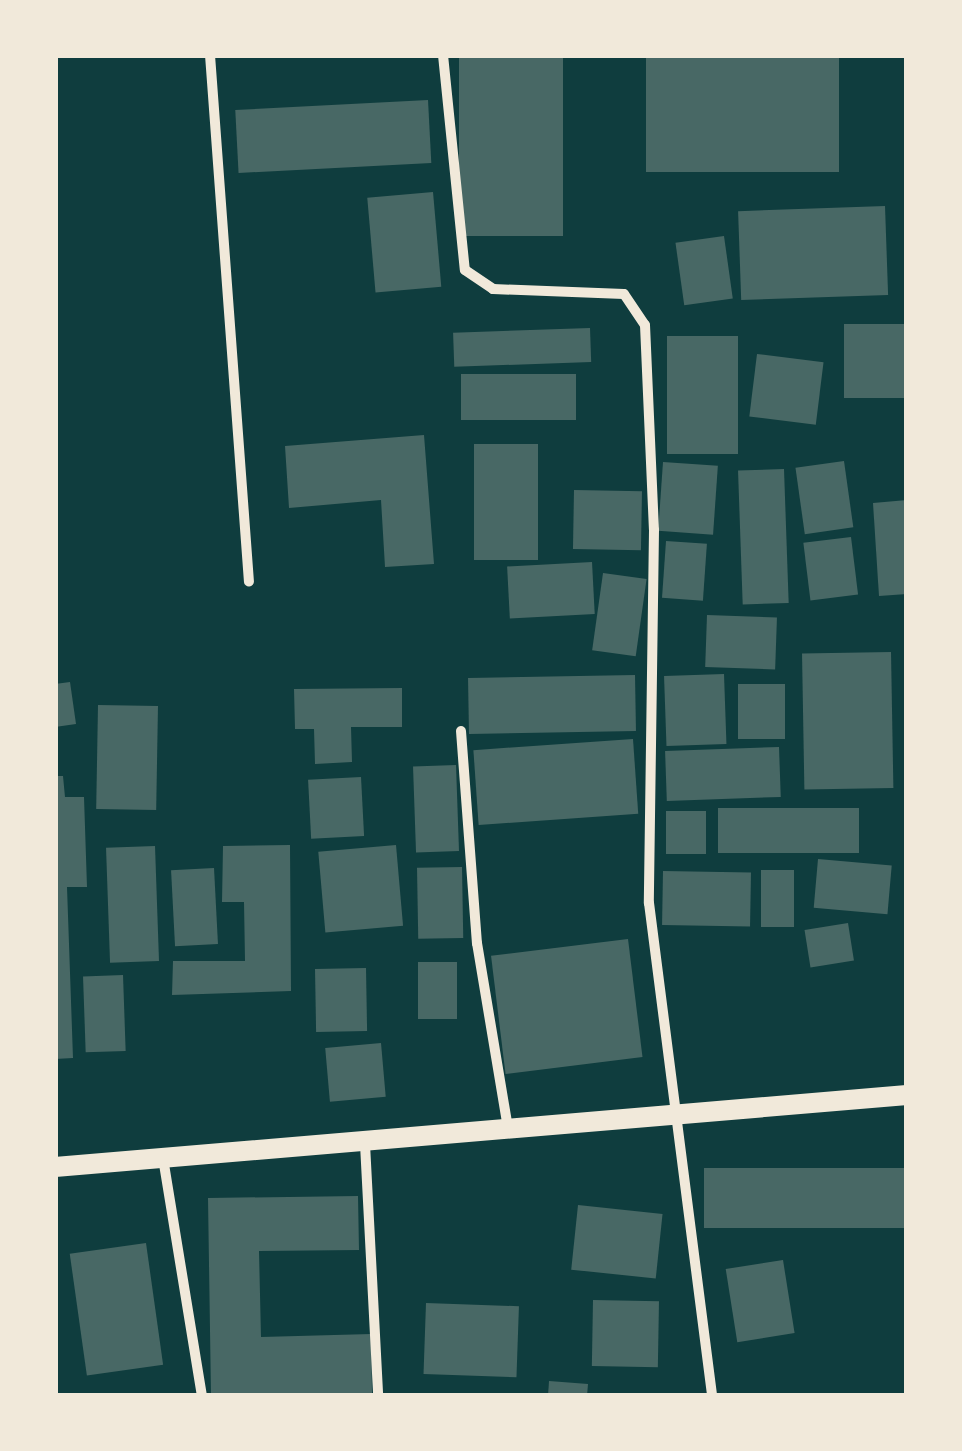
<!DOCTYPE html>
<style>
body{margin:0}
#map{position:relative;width:962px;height:1451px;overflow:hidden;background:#0f3d3e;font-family:"Asap Condensed",sans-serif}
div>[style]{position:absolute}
.building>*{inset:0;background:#486865;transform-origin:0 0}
.minor>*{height:10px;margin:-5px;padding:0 5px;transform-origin:5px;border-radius:5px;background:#f1e9da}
.secondary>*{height:20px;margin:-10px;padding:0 10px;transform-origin:10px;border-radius:10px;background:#f1e9da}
span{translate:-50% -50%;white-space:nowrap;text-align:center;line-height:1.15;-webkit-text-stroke:9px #f1e9da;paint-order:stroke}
.frame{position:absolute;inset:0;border:58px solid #f1e9da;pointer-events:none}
</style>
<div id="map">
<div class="building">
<i style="left:459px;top:55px;width:104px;height:181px"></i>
<i style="left:646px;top:55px;width:193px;height:117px"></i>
<i style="left:428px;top:100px;width:63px;height:193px;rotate:87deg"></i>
<i style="left:433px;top:192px;width:95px;height:66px;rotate:85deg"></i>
<i style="left:885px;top:206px;width:89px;height:147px;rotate:88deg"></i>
<i style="left:724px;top:236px;width:63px;height:49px;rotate:82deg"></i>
<i style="left:907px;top:324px;width:74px;height:63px;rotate:90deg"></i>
<i style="left:590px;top:328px;width:34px;height:137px;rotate:88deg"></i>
<i style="left:738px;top:336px;width:118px;height:71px;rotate:90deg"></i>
<i style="left:757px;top:354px;width:67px;height:63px;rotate:7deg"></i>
<i style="left:576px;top:374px;width:46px;height:115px;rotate:90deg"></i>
<i style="clip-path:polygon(424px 435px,434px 564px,385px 567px,381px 500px,289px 508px,285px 446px)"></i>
<i style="left:538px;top:444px;width:116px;height:64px;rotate:90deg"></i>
<i style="left:844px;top:461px;width:67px;height:49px;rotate:82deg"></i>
<i style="left:663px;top:462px;width:55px;height:69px;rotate:4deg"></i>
<i style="left:784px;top:469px;width:134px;height:46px;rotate:88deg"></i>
<i style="left:574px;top:490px;width:68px;height:59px;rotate:1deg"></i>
<i style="clip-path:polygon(907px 500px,907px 594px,879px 596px,873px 503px)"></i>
<i style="left:851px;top:537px;width:58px;height:48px;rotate:83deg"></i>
<i style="left:666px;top:541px;width:41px;height:57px;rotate:4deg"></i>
<i style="left:592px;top:562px;width:52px;height:85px;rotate:87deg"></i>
<i style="left:603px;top:573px;width:44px;height:78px;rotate:8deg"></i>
<i style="left:707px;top:615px;width:70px;height:52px;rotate:2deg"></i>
<i style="left:891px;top:652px;width:136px;height:89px;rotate:89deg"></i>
<i style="left:724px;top:674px;width:70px;height:60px;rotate:88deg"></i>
<i style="left:635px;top:675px;width:56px;height:167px;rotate:89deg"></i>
<i style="clip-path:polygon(70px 682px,76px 724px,55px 727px,55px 684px)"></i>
<i style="left:738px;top:684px;width:47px;height:55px"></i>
<i style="clip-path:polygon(402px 688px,402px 727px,351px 727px,352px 762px,315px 764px,314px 729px,295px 729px,294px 689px)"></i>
<i style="left:98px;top:705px;width:60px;height:104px;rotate:1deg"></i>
<i style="left:633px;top:739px;width:75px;height:160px;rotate:86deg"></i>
<i style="left:779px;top:747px;width:50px;height:114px;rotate:88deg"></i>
<i style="left:456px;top:765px;width:86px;height:43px;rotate:88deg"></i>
<i style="clip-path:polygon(55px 776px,63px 776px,65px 797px,84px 797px,87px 887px,67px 887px,73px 1058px,55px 1059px)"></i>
<i style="left:361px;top:777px;width:59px;height:53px;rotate:87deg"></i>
<i style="left:718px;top:808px;width:141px;height:45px"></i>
<i style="left:706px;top:811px;width:43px;height:40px;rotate:90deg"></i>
<i style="clip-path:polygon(290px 845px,291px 991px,172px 995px,173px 961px,245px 961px,244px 902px,222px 902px,223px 846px)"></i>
<i style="left:396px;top:845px;width:81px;height:78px;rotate:85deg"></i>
<i style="left:155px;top:846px;width:115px;height:49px;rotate:88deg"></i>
<i style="left:818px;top:859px;width:74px;height:49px;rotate:5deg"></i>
<i style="left:462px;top:867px;width:71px;height:45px;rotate:89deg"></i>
<i style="left:214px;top:868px;width:76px;height:43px;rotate:87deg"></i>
<i style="left:761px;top:870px;width:33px;height:57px"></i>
<i style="left:663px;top:871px;width:88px;height:54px;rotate:1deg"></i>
<i style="left:848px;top:923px;width:38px;height:44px;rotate:81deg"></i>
<i style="left:628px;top:939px;width:119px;height:138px;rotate:83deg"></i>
<i style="left:457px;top:962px;width:57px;height:39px;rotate:90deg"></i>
<i style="left:366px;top:968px;width:63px;height:51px;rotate:89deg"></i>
<i style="left:123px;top:975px;width:76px;height:40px;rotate:88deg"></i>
<i style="left:381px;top:1043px;width:54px;height:56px;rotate:85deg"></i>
<i style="left:907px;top:1168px;width:60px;height:203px;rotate:90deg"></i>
<i style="clip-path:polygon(358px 1196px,359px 1250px,259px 1251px,261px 1337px,371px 1334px,372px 1393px,211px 1396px,208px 1198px)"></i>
<i style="left:578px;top:1205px;width:85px;height:65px;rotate:6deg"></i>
<i style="left:146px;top:1243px;width:123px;height:77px;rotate:82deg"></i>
<i style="left:783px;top:1260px;width:74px;height:58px;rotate:81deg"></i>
<i style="left:593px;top:1300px;width:66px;height:66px;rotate:1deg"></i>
<i style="left:426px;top:1303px;width:93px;height:71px;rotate:2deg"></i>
<i style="clip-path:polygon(549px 1381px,588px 1384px,587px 1396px,548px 1396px)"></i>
</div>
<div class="minor">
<i style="left:210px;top:55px;width:528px;rotate:85.77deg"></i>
<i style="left:443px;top:55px;width:216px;rotate:84.2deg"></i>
<i style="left:465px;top:270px;width:34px;rotate:34deg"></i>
<i style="left:493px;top:289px;width:131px;rotate:2.2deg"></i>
<i style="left:624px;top:294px;width:37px;rotate:56deg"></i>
<i style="left:645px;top:325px;width:205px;rotate:87.5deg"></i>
<i style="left:654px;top:530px;width:373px;rotate:90.8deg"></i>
<i style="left:649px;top:903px;width:497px;rotate:82.7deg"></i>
<i style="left:461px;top:731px;width:213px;rotate:85.7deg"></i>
<i style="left:477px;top:943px;width:188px;rotate:80.5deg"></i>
<i style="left:365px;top:1144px;width:252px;rotate:87deg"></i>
<i style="left:163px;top:1158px;width:241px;rotate:80.7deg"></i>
</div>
<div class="secondary">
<i style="left:55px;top:1167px;width:855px;rotate:-4.83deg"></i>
</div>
<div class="frame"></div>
</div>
